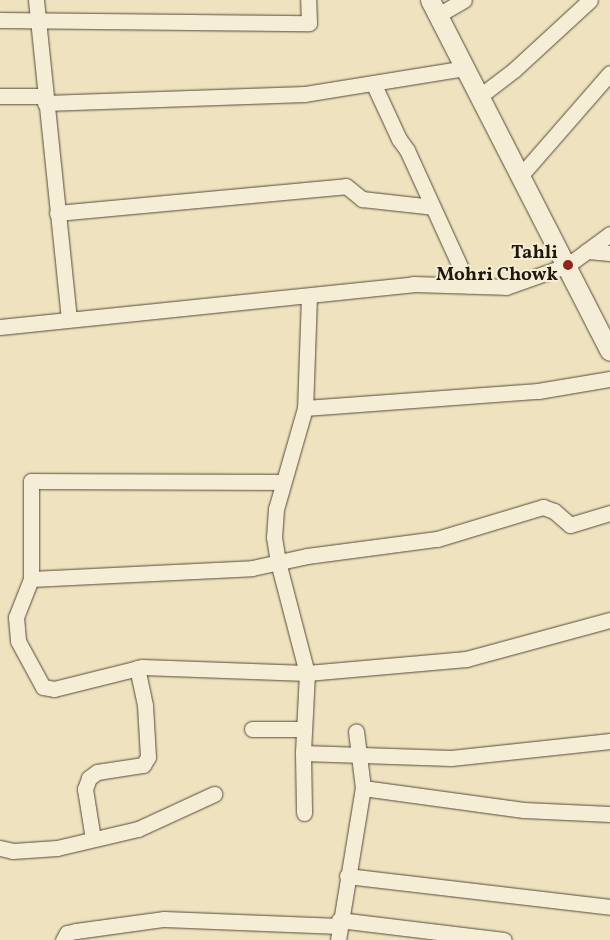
<!DOCTYPE html>
<style>
body{margin:0}
#map{position:relative;width:610px;height:940px;overflow:hidden;background:#efe3bf;font-family:Vollkorn,serif}
div>[style]{position:absolute}
.roads{filter:drop-shadow(0 0 1px #564a39) drop-shadow(0 0 1px #564a39)}
.minor>*{height:15px;margin:-7.5px;padding:0 7.5px;transform-origin:7.5px;border-radius:7.5px;background:#f5edd5}
.tertiary>*{height:19px;margin:-9.5px;padding:0 9.5px;transform-origin:9.5px;border-radius:9.5px;background:#f5edd5}
.dots>*{width:14px;height:14px;translate:-50% -50%;box-sizing:border-box;border:2px solid #f5edd5;border-radius:50%}
span{translate:-50% -50%;white-space:nowrap;text-align:center;line-height:1.15;-webkit-text-stroke:4px #f5edd5;paint-order:stroke}
.poi-label{font-size:19px;color:#23170c;font-weight:700}
.right{translate:-100% -50%;text-align:right}
</style>
<div id="map">
<div class="roads">
<div class="minor">
<i style="left:36px;top:0;width:321px;rotate:84.1deg"></i>
<i style="left:438px;top:15px;width:30px;rotate:-30deg"></i>
<i style="left:0;top:20px;width:309px;rotate:0.6deg"></i>
<i style="left:309px;top:23px;width:23px;rotate:-92deg"></i>
<i style="left:374px;top:85px;width:60px;rotate:65.2deg"></i>
<i style="left:399px;top:139px;width:14px;rotate:54deg"></i>
<i style="left:407px;top:150px;width:149px;rotate:65.5deg"></i>
<i style="left:0;top:96px;width:44px"></i>
<i style="left:480px;top:96px;width:43px;rotate:-37.4deg"></i>
<i style="left:514px;top:70px;width:103px;rotate:-42.6deg"></i>
<i style="left:45px;top:103px;width:260px;rotate:-2deg"></i>
<i style="left:305px;top:94px;width:162px;rotate:-9.2deg"></i>
<i style="left:521px;top:175px;width:135px;rotate:-48.9deg"></i>
<i style="left:57px;top:213px;width:290px;rotate:-5.3deg"></i>
<i style="left:346px;top:186px;width:21px;rotate:39deg"></i>
<i style="left:362px;top:199px;width:71px;rotate:6.4deg"></i>
<i style="left:587px;top:251px;width:23px;rotate:5deg"></i>
<i style="left:309px;top:296px;width:112px;rotate:92deg"></i>
<i style="left:305px;top:408px;width:105px;rotate:106deg"></i>
<i style="left:276px;top:509px;width:28px;rotate:94deg"></i>
<i style="left:274px;top:537px;width:25px;rotate:81deg"></i>
<i style="left:278px;top:562px;width:115px;rotate:75.4deg"></i>
<i style="left:307px;top:673px;width:80px;rotate:92.9deg"></i>
<i style="left:303px;top:753px;width:148px;rotate:1.9deg"></i>
<i style="left:451px;top:758px;width:160px;rotate:-6.1deg"></i>
<i style="left:0;top:327px;width:415px;rotate:-5.9deg"></i>
<i style="left:413px;top:284px;width:93px;rotate:1.8deg"></i>
<i style="left:506px;top:287px;width:66px;rotate:-19.5deg"></i>
<i style="left:568px;top:265px;width:52px;rotate:-36.4deg"></i>
<i style="left:305px;top:408px;width:234px;rotate:-4.2deg"></i>
<i style="left:538px;top:391px;width:73px;rotate:-9.5deg"></i>
<i style="left:283px;top:482px;width:252px;rotate:-179.8deg"></i>
<i style="left:31px;top:481px;width:98px;rotate:90deg"></i>
<i style="left:31px;top:579px;width:41px;rotate:111.5deg"></i>
<i style="left:16px;top:617px;width:24px;rotate:85deg"></i>
<i style="left:18px;top:641px;width:52px;rotate:61.5deg"></i>
<i style="left:43px;top:687px;width:11px;rotate:10deg"></i>
<i style="left:54px;top:689px;width:91px;rotate:-14deg"></i>
<i style="left:142px;top:667px;width:165px;rotate:2.1deg"></i>
<i style="left:307px;top:673px;width:160px;rotate:-5deg"></i>
<i style="left:466px;top:659px;width:149px;rotate:-15.2deg"></i>
<i style="left:31px;top:579px;width:221px;rotate:-2.8deg"></i>
<i style="left:252px;top:568px;width:56px;rotate:-12.3deg"></i>
<i style="left:307px;top:556px;width:131px;rotate:-7.5deg"></i>
<i style="left:437px;top:539px;width:111px;rotate:-16.8deg"></i>
<i style="left:543px;top:507px;width:12px;rotate:20deg"></i>
<i style="left:554px;top:511px;width:21px;rotate:41deg"></i>
<i style="left:570px;top:525px;width:42px;rotate:-16.7deg"></i>
<i style="left:252px;top:729px;width:51px"></i>
<i style="left:303px;top:753px;width:60px;rotate:89deg"></i>
<i style="left:363px;top:788px;width:162px;rotate:7.8deg"></i>
<i style="left:524px;top:810px;width:86px;rotate:2.7deg"></i>
<i style="left:93px;top:839px;width:51px;rotate:-99.1deg"></i>
<i style="left:85px;top:789px;width:12px;rotate:-70deg"></i>
<i style="left:89px;top:778px;width:10px;rotate:-37deg"></i>
<i style="left:97px;top:772px;width:47px;rotate:-8.7deg"></i>
<i style="left:143px;top:765px;width:9px;rotate:-58deg"></i>
<i style="left:148px;top:757px;width:52px;rotate:-93.3deg"></i>
<i style="left:145px;top:705px;width:38px;rotate:-102deg"></i>
<i style="left:0;top:848px;width:13px;rotate:13deg"></i>
<i style="left:13px;top:851px;width:44px;rotate:-3.9deg"></i>
<i style="left:57px;top:848px;width:83px;rotate:-13.2deg"></i>
<i style="left:138px;top:829px;width:84px;rotate:-24.7deg"></i>
<i style="left:347px;top:876px;width:265px;rotate:6.7deg"></i>
<i style="left:339px;top:920px;width:166px;rotate:6.9deg"></i>
<i style="left:63px;top:940px;width:8px;rotate:-60deg"></i>
<i style="left:67px;top:933px;width:9px;rotate:-13deg"></i>
<i style="left:76px;top:931px;width:89px;rotate:-7.8deg"></i>
<i style="left:164px;top:919px;width:175px;rotate:2.3deg"></i>
<i style="left:338px;top:940px;width:154px;rotate:-80.7deg"></i>
<i style="left:363px;top:788px;width:57px;rotate:-97deg"></i>
</div>
<div class="tertiary">
<i style="left:430px;top:0;width:394px;rotate:62.9deg"></i>
</div>
</div>
<div class="dots">
<i style="left:568px;top:265px;background:#8f2418"></i>
</div>
<div class="poi-label">
<span class="right" style="left:558px;top:265px">Tahli<br>Mohri Chowk</span>
</div>
</div>
